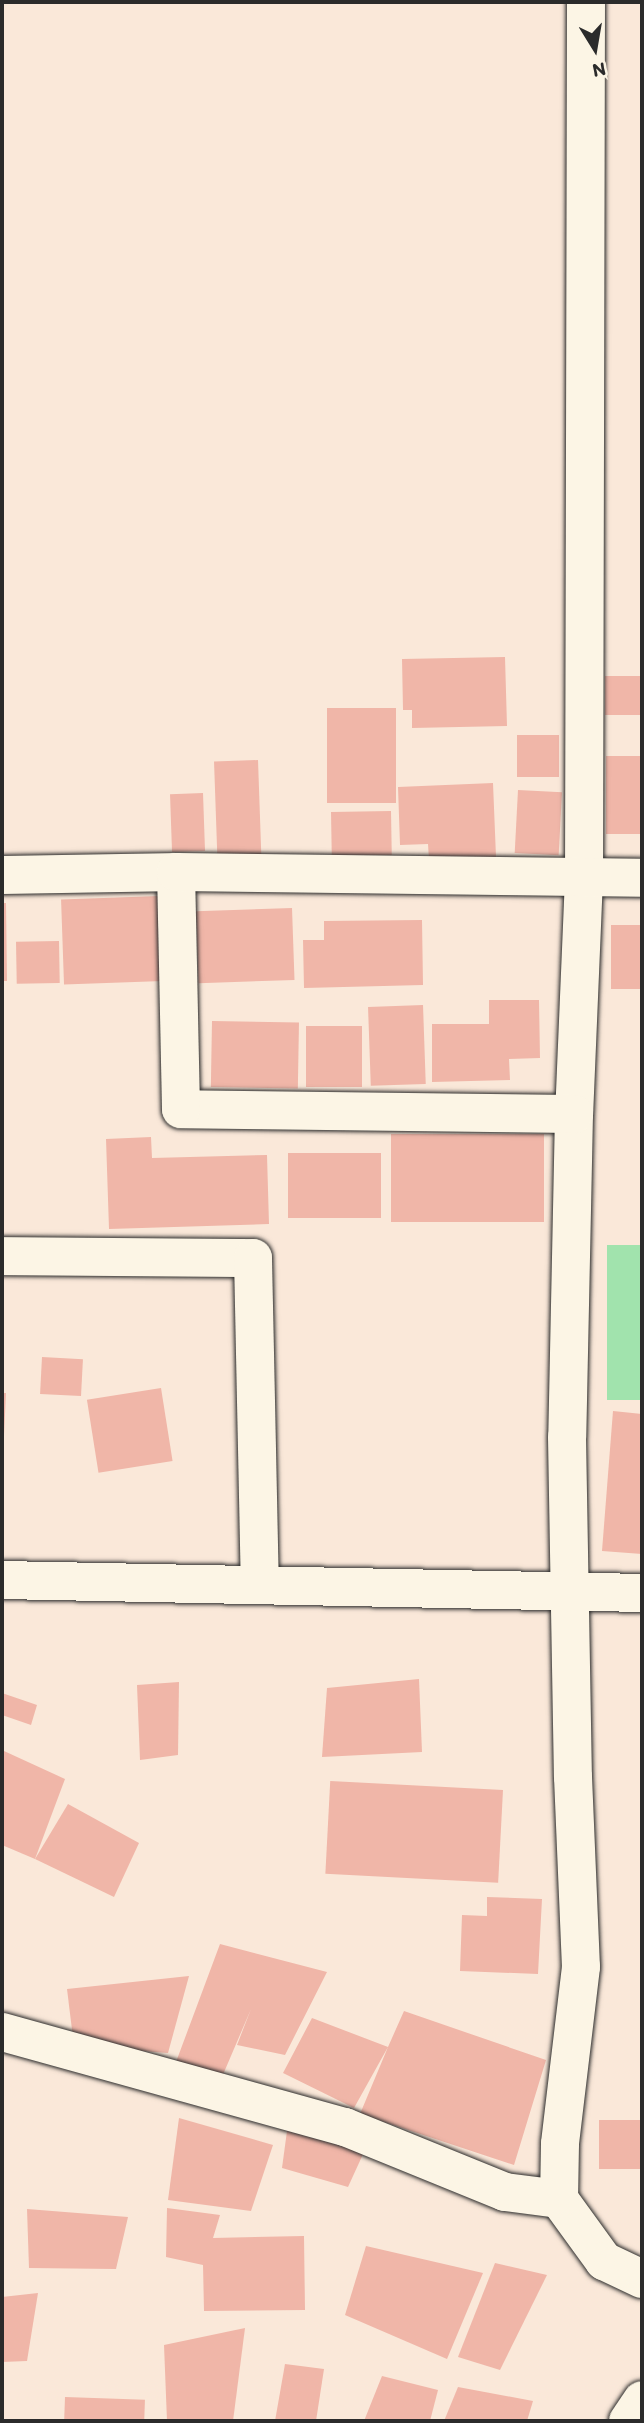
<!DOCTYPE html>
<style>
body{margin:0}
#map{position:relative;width:644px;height:2423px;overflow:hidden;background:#fae8d9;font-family:Itim,sans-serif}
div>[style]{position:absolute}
.green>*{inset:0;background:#a1e3ad;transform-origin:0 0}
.building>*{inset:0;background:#f0b6a8;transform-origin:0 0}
.roads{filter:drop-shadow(0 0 2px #2b2b2b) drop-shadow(0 0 2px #2b2b2b)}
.minor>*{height:38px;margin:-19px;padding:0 19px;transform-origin:19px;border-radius:19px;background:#fcf5e5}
.highway>*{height:38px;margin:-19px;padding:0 19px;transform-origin:19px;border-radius:19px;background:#fcf5e5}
span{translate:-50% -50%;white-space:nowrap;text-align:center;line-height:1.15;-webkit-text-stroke:5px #fcf5e5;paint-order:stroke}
.frame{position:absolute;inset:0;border:4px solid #2b2b2b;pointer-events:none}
.north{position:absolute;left:560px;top:14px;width:70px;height:70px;-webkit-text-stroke:5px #fcf5e5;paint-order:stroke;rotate:169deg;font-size:19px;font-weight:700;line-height:28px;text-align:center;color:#2b2b2b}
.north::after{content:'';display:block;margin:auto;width:24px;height:32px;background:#2b2b2b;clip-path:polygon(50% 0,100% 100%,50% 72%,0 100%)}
</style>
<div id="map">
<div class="green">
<i style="left:607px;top:1245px;width:35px;height:155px"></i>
</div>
<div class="building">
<i style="clip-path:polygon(505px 657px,507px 726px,412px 728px,412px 710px,403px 710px,402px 659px)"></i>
<i style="left:605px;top:676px;width:37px;height:39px"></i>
<i style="left:396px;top:708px;width:95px;height:69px;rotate:90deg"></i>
<i style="left:559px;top:735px;width:42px;height:42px;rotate:90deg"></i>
<i style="left:606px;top:756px;width:36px;height:78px"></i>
<i style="left:258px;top:760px;width:95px;height:44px;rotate:88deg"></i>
<i style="clip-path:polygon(493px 783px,496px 857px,429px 860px,428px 844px,400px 845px,398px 787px)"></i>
<i style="left:518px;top:790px;width:44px;height:63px;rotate:3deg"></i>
<i style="left:203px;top:793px;width:58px;height:33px;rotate:88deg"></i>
<i style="left:391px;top:811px;width:44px;height:60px;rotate:89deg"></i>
<i style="left:160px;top:896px;width:85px;height:99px;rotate:88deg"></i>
<i style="clip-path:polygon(2px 903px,6px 903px,7px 981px,2px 981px)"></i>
<i style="left:292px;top:908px;width:72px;height:96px;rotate:88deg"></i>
<i style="clip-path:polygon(422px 920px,423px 985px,304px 988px,303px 940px,324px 940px,324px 921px)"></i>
<i style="left:642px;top:925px;width:64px;height:31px;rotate:90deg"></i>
<i style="left:59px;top:941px;width:42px;height:43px;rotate:89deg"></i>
<i style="clip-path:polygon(489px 1000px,539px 1000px,540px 1058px,509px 1059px,510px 1080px,432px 1082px,432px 1024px,489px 1024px)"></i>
<i style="left:423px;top:1005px;width:79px;height:55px;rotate:88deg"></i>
<i style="left:212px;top:1021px;width:87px;height:66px;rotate:1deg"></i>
<i style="left:362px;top:1026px;width:61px;height:56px;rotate:90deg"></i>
<i style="left:391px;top:1134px;width:153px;height:88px"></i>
<i style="clip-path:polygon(151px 1137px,152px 1158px,267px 1155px,269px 1224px,109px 1229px,106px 1139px)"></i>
<i style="left:381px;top:1153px;width:65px;height:93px;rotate:90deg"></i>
<i style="left:42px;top:1357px;width:41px;height:37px;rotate:3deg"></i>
<i style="left:161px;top:1388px;width:74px;height:75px;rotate:81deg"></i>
<i style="clip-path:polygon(2px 1393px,6px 1393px,4px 1436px,2px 1436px)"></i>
<i style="clip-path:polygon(613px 1411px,642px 1414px,642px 1554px,602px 1551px)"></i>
<i style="clip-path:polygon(419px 1679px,422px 1752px,322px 1757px,327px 1688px)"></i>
<i style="clip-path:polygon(179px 1682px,178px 1755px,140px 1760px,137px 1685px)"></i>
<i style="clip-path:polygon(2px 1693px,37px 1705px,31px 1725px,2px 1715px)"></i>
<i style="clip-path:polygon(4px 1751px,65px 1779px,35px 1859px,2px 1845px)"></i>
<i style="left:503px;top:1790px;width:93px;height:173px;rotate:93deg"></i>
<i style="clip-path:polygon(68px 1804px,139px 1843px,114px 1897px,35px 1859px)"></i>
<i style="clip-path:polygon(487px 1897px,542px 1899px,538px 1974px,460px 1971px,462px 1915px,487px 1916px)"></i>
<i style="clip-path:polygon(220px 1944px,327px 1972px,285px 2055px,237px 2045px,251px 2009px,222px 2077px,176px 2062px)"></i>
<i style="clip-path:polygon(189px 1976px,168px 2053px,74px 2046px,67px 1989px)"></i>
<i style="clip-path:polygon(404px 2011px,546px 2060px,514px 2165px,360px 2114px,388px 2047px,354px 2108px,283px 2073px,312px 2018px,388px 2047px)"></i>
<i style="clip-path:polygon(179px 2118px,273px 2145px,251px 2211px,168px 2200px)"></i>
<i style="left:642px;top:2120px;width:49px;height:43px;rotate:90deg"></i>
<i style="clip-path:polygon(287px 2131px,364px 2152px,348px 2187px,282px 2168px)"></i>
<i style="clip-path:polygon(167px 2208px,220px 2215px,213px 2238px,304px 2236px,305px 2310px,204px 2311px,203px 2265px,166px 2257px)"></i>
<i style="clip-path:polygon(27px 2209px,128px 2217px,116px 2269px,29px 2268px)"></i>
<i style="clip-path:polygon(366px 2246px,483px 2273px,447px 2359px,345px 2315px)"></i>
<i style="clip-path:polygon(495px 2263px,547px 2275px,500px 2370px,458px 2357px)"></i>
<i style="clip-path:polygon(38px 2293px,27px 2361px,2px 2362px,2px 2297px)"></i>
<i style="clip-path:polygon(245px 2328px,233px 2421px,167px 2421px,164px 2345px)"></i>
<i style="clip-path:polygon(285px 2364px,324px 2369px,316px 2421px,275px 2421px)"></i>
<i style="clip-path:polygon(382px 2376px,438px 2390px,430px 2421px,364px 2421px)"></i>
<i style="clip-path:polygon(458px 2387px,533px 2401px,527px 2421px,444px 2421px)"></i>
<i style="left:65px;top:2397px;width:80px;height:24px;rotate:2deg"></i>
</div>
<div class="roads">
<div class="minor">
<i style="left:586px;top:2px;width:876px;rotate:90.13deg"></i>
<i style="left:584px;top:878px;width:236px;rotate:92.4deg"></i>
<i style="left:574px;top:1114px;width:323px;rotate:91.2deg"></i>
<i style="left:567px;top:1437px;width:340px;rotate:89deg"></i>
<i style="left:573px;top:1777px;width:190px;rotate:87.6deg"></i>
<i style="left:581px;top:1967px;width:178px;rotate:96.8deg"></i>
<i style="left:560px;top:2144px;width:55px;rotate:91deg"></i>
<i style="left:559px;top:2199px;width:77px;rotate:54deg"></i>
<i style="left:604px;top:2261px;width:42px;rotate:25.3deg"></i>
<i style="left:2px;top:875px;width:174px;rotate:-1deg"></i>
<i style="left:574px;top:1114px;width:393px;rotate:-179.3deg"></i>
<i style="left:181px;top:1109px;width:237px;rotate:-91.2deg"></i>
<i style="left:176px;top:872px;width:466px;rotate:0.7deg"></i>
<i style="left:2px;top:1256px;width:251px;rotate:0.5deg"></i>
<i style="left:253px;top:1258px;width:327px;rotate:88.8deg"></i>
<i style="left:2px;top:1580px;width:640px;rotate:1.16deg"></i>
<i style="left:2px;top:2032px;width:356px;rotate:15.5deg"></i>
<i style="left:345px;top:2127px;width:173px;rotate:22.1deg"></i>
<i style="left:505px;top:2192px;width:54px;rotate:7.4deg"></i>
</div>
<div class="highway">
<i style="left:628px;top:2421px;width:25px;rotate:-56deg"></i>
</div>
</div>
<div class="frame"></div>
<div class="north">N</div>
</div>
